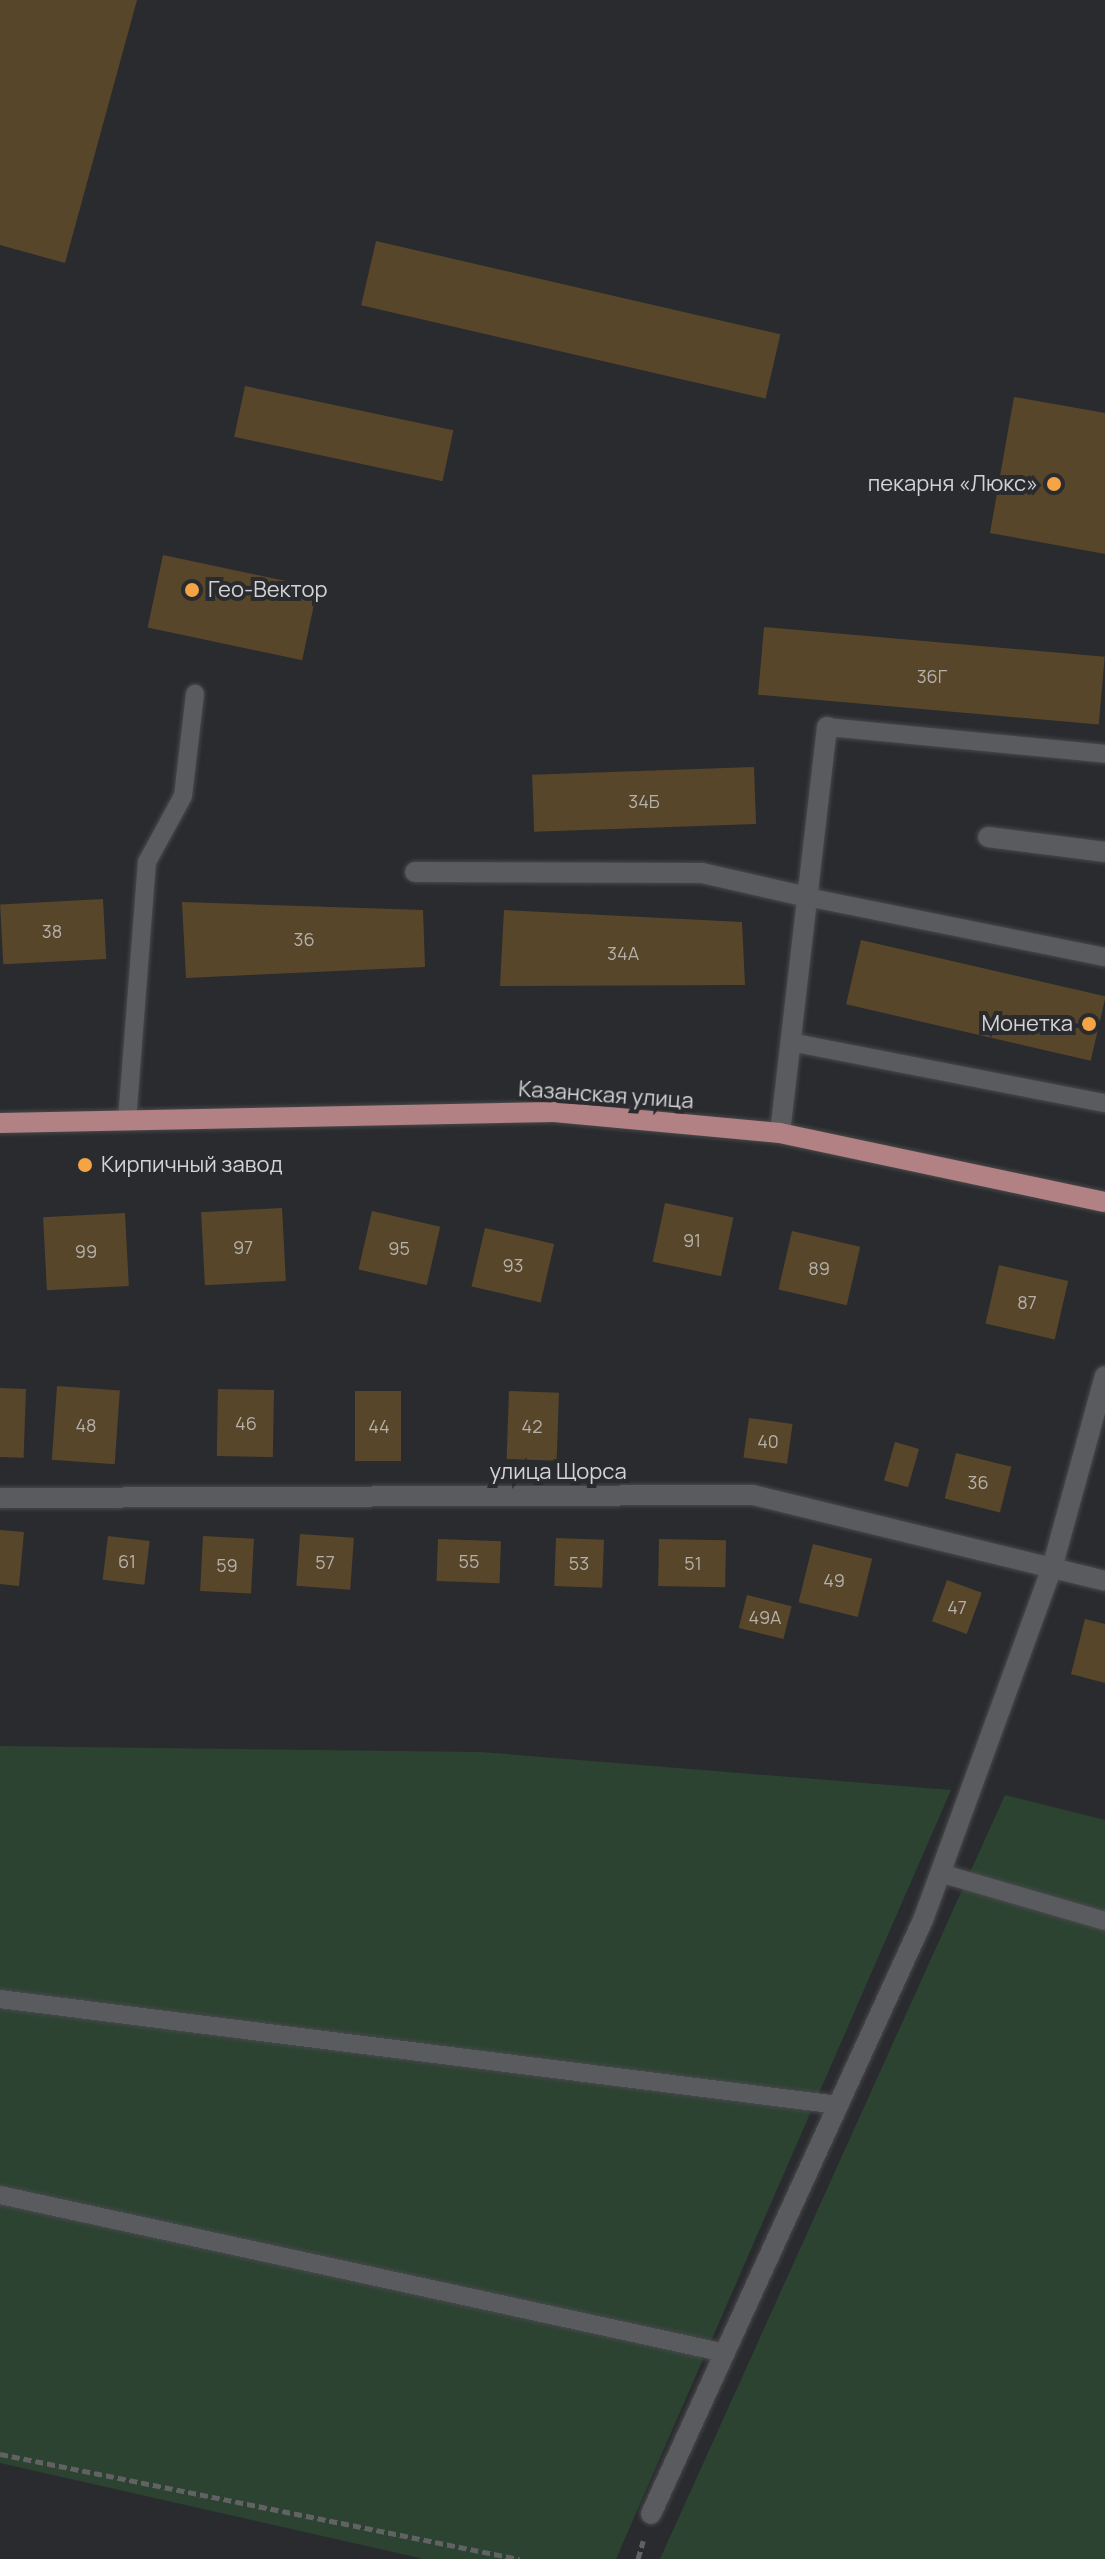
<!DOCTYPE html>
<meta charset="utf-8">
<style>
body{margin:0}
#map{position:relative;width:1105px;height:2559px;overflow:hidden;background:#2a2b2e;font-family:Manrope,sans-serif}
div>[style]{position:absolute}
.green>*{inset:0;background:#2c4332}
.building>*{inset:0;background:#58462b;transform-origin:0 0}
.path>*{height:5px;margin-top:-2.5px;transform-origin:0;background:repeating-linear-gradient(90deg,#626265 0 8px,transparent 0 12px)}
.roads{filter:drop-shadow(0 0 2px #49494b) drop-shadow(0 0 2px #49494b)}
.lane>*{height:18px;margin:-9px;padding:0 9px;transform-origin:9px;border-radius:9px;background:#5a5b5e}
.street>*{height:20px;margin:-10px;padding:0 10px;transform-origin:10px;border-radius:10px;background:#5a5b5e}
.primary>*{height:20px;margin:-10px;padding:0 10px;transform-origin:10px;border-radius:10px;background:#b18183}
.dots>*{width:22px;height:22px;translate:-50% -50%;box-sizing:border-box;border:4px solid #2a2b2e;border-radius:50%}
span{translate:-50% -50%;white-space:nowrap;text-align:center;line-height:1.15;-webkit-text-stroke:8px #2a2b2e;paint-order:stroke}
.number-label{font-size:18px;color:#b4b0aa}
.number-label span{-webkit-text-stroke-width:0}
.poi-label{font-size:22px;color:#d3d3d5}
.right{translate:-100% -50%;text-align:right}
.left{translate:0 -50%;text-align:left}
.street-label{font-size:22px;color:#d3d3d5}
</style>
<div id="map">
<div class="green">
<i style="clip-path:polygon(0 1746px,481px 1752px,951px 1790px,616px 2559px,424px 2559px,0 2463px)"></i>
<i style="clip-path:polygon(1005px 1795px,1105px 1820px,1105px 2559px,660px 2559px)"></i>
</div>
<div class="building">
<i style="clip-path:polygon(0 0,137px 0,65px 263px,0 245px)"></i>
<i style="left:376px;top:241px;width:415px;height:66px;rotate:13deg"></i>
<i style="left:245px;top:386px;width:213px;height:52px;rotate:12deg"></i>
<i style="clip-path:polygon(1014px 397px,1105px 413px,1105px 554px,990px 533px)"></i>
<i style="left:163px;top:555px;width:158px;height:74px;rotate:12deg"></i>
<i style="left:764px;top:627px;width:342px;height:68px;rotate:5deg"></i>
<i style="left:754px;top:767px;width:57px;height:222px;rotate:88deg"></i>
<i style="left:103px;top:899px;width:60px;height:103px;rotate:87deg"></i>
<i style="clip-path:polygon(182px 902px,423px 910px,425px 967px,186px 978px)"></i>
<i style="clip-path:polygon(504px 910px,742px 922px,745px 985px,500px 986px)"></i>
<i style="left:861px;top:940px;width:251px;height:66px;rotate:13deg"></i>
<i style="left:665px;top:1203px;width:70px;height:60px;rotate:12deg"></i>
<i style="left:282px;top:1208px;width:73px;height:81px;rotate:87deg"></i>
<i style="left:372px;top:1211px;width:70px;height:60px;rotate:13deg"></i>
<i style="left:125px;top:1213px;width:73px;height:82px;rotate:87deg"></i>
<i style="left:485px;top:1228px;width:71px;height:60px;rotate:13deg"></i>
<i style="left:792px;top:1231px;width:70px;height:60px;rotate:13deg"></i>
<i style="left:999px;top:1265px;width:71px;height:60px;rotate:13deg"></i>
<i style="left:57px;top:1386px;width:63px;height:74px;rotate:4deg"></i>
<i style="left:0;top:1388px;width:26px;height:69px;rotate:2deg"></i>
<i style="left:218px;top:1389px;width:56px;height:67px;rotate:1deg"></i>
<i style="left:355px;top:1391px;width:46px;height:70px"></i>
<i style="left:509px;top:1391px;width:50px;height:68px;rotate:2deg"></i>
<i style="left:749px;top:1418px;width:44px;height:40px;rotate:8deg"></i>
<i style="left:895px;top:1442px;width:25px;height:40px;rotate:16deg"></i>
<i style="left:956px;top:1453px;width:57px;height:47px;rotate:14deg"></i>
<i style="clip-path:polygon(0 1530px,24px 1532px,19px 1586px,0 1584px)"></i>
<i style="left:300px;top:1534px;width:54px;height:52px;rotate:4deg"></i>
<i style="left:108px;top:1536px;width:42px;height:44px;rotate:7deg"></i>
<i style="left:203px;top:1536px;width:51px;height:55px;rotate:3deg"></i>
<i style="left:556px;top:1538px;width:48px;height:48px;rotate:2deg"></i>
<i style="left:438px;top:1539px;width:63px;height:42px;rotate:2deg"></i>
<i style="left:659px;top:1539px;width:67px;height:47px;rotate:1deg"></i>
<i style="left:813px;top:1544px;width:61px;height:60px;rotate:14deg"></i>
<i style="left:947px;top:1580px;width:37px;height:44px;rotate:20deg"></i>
<i style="left:747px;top:1595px;width:46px;height:34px;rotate:14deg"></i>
<i style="clip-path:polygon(1085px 1619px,1105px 1624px,1105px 1683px,1071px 1674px)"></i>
</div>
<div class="path">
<i style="left:0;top:2454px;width:530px;rotate:11.44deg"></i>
<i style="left:638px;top:2559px;width:19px;rotate:-74deg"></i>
</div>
<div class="roads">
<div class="lane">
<i style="left:827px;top:727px;width:279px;rotate:5.5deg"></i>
<i style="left:807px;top:897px;width:304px;rotate:11.4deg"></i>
<i style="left:790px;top:1042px;width:321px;rotate:11deg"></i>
<i style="left:127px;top:1121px;width:260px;rotate:-85.6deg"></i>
<i style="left:147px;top:862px;width:75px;rotate:-61.4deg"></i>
<i style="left:183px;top:796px;width:103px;rotate:-83.3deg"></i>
<i style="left:940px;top:1873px;width:172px;rotate:16.2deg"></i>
<i style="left:0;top:1999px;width:845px;rotate:7.21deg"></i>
<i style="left:0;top:2195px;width:742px;rotate:12.29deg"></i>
</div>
<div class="street">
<i style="left:988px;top:837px;width:118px;rotate:7.3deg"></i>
<i style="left:415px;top:872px;width:287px;rotate:0.2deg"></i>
<i style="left:702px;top:873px;width:108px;rotate:12.9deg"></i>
<i style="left:780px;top:1133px;width:409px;rotate:-83.4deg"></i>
<i style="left:0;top:1498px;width:753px;rotate:-0.23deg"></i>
<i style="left:753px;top:1495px;width:362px;rotate:13.7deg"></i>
<i style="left:651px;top:2514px;width:653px;rotate:-65.4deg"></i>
<i style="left:923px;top:1920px;width:375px;rotate:-69.9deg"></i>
<i style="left:1052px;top:1568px;width:199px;rotate:-74.6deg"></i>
</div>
<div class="primary">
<i style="left:0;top:1123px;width:554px;rotate:-1.14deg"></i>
<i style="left:554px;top:1112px;width:227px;rotate:5.3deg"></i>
<i style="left:780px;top:1133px;width:332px;rotate:12deg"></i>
</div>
</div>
<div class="dots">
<i style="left:1054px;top:484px;background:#f4a345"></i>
<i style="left:192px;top:590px;background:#f4a345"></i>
<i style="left:1089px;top:1024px;background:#f4a345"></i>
<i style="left:85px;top:1165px;background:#f4a345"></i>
</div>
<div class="number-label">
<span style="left:932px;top:676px">36Г</span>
<span style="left:644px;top:801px">34Б</span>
<span style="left:52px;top:931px">38</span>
<span style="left:304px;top:939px">36</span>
<span style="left:623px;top:953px">34А</span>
<span style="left:692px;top:1240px">91</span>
<span style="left:243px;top:1247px">97</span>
<span style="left:399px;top:1248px">95</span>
<span style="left:86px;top:1251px">99</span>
<span style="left:513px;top:1265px">93</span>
<span style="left:819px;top:1268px">89</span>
<span style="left:1027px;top:1302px">87</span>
<span style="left:246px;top:1423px">46</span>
<span style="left:86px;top:1425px">48</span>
<span style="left:379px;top:1426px">44</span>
<span style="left:532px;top:1426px">42</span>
<span style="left:768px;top:1441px">40</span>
<span style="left:978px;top:1482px">36</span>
<span style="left:127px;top:1561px">61</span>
<span style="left:469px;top:1561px">55</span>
<span style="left:325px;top:1562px">57</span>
<span style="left:579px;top:1563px">53</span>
<span style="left:693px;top:1563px">51</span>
<span style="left:227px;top:1565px">59</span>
<span style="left:834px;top:1580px">49</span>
<span style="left:957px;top:1607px">47</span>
<span style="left:765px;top:1617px">49А</span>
</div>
<div class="poi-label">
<span class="right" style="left:1038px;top:484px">пекарня «Люкс»</span>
<span class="left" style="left:208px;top:590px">Гео-Вектор</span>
<span class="right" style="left:1073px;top:1024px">Монетка</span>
<span class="left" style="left:101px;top:1165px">Кирпичный завод</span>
</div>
<div class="street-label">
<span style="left:606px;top:1095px;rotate:4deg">Казанская улица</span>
<span style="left:558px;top:1472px">улица Щорса</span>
</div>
</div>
